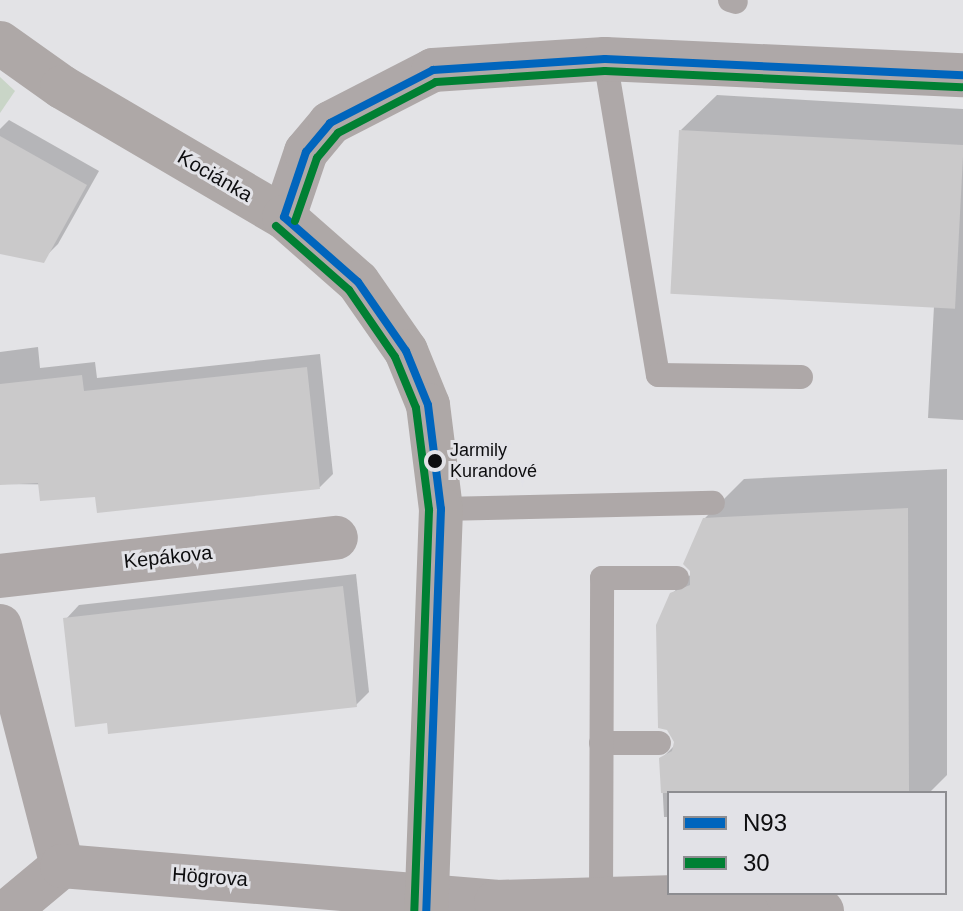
<!DOCTYPE html>
<meta charset="utf-8">
<style>
body{margin:0}
#map{position:relative;width:963px;height:911px;overflow:hidden;background:#e3e3e6;font-family:Arial,sans-serif}
div>[style]{position:absolute}
.green>*{inset:0;background:#c9d5c7}
.shadow>*{inset:0;background:#0003}
.building>*{inset:0;background:#cac9ca;transform-origin:0 0}
.lane>*{height:24px;margin:-12px;padding:0 12px;transform-origin:12px;border-radius:12px;background:#aea8a8}
.street>*{height:44px;margin:-22px;padding:0 22px;transform-origin:22px;border-radius:22px;background:#aea8a8}
.secondary>*{height:44px;margin:-22px;padding:0 22px;transform-origin:22px;border-radius:22px;background:#aea8a7}
.bus-1>*{height:8px;margin:-4px;padding:0 4px;transform-origin:4px;border-radius:4px;background:#0065bd}
.bus-2>*{height:8px;margin:-4px;padding:0 4px;transform-origin:4px;border-radius:4px;background:#008033}
.dots>*{width:22px;height:22px;translate:-50% -50%;box-sizing:border-box;border:4px solid #e2e2e7;border-radius:50%}
span{translate:-50% -50%;white-space:nowrap;text-align:center;line-height:1.15;-webkit-text-stroke:6px #e2e2e7;paint-order:stroke}
.bus-label{font-size:18px;color:#0d0d0f}
.left{translate:0 -50%;text-align:left}
.street-label{font-size:20px;color:#0d0d0f}
.legend{position:absolute;left:667px;top:791px;width:280px;height:104px;box-sizing:border-box;background:#e2e2e7;border:2px solid #8d8d91;margin:0;padding:10px 14px;list-style:none;font-size:24px;color:#0d0d0f}
.legend li{display:flex;align-items:center;gap:16px;height:40px}
.legend b{width:40px;border:2px solid #8d8d91}
</style>
<div id="map">
<div class="green">
<i style="clip-path:polygon(0 77px,15px 91px,0 113px)"></i>
</div>
<div class="shadow">
<i style="clip-path:polygon(717px 95px,963px 109px,963px 420px,928px 418px,934px 306px,681px 130px)"></i>
<i style="clip-path:polygon(9px 120px,99px 171px,58px 244px,44px 258px,0 251px,0 129px)"></i>
<i style="clip-path:polygon(38px 347px,40px 368px,95px 362px,97px 378px,320px 354px,333px 474px,320px 487px,0 484px,0 352px)"></i>
<i style="clip-path:polygon(947px 469px,947px 775px,929px 793px,669px 793px,669px 817px,664px 817px,661px 759px,675px 745px,672px 594px,692px 573px,704px 519px,744px 479px)"></i>
<i style="clip-path:polygon(356px 574px,369px 692px,356px 705px,108px 721px,66px 619px,79px 605px)"></i>
</div>
<div class="building">
<i style="left:679px;top:130px;width:285px;height:164px;rotate:3deg"></i>
<i style="clip-path:polygon(0 136px,87px 185px,44px 263px,0 254px)"></i>
<i style="clip-path:polygon(307px 367px,320px 489px,97px 513px,95px 497px,40px 501px,38px 483px,0 485px,0 384px,82px 375px,84px 391px)"></i>
<i style="clip-path:polygon(908px 508px,909px 793px,661px 793px,659px 758px,672px 751px,674px 742px,667px 730px,658px 728px,656px 625px,670px 593px,690px 585px,690px 571px,683px 564px,703px 518px)"></i>
<i style="clip-path:polygon(343px 586px,357px 707px,108px 734px,107px 723px,75px 727px,63px 618px)"></i>
</div>
<div class="lane">
<i style="left:730px;top:0;width:6px;rotate:18deg"></i>
<i style="left:605px;top:59px;width:320px;rotate:80.5deg"></i>
<i style="left:658px;top:375px;width:143px;rotate:0.8deg"></i>
<i style="left:441px;top:509px;width:272px;rotate:-1.3deg"></i>
<i style="left:601px;top:743px;width:58px"></i>
<i style="left:601px;top:900px;width:322px;rotate:-89.8deg"></i>
<i style="left:602px;top:578px;width:75px"></i>
</div>
<div class="street">
<i style="left:284px;top:217px;width:69px;rotate:-71.3deg"></i>
<i style="left:306px;top:152px;width:38px;rotate:-50deg"></i>
<i style="left:330px;top:123px;width:116px;rotate:-27.2deg"></i>
<i style="left:433px;top:70px;width:172px;rotate:-3.7deg"></i>
<i style="left:605px;top:59px;width:358px;rotate:2.6deg"></i>
<i style="left:0;top:576px;width:338px;rotate:-6.5deg"></i>
<i style="left:0;top:626px;width:248px;rotate:75.5deg"></i>
<i style="left:8px;top:911px;width:70px;rotate:-39.8deg"></i>
<i style="left:62px;top:866px;width:435px;rotate:4.7deg"></i>
<i style="left:496px;top:902px;width:291px;rotate:-1.6deg"></i>
<i style="left:787px;top:894px;width:39px;rotate:26deg"></i>
</div>
<div class="secondary">
<i style="left:0;top:43px;width:76px;rotate:35.4deg"></i>
<i style="left:62px;top:87px;width:257px;rotate:30.4deg"></i>
<i style="left:284px;top:217px;width:98px;rotate:41.3deg"></i>
<i style="left:358px;top:282px;width:84px;rotate:55.2deg"></i>
<i style="left:406px;top:351px;width:58px;rotate:67.8deg"></i>
<i style="left:428px;top:405px;width:105px;rotate:82.9deg"></i>
<i style="left:441px;top:509px;width:402px;rotate:92.1deg"></i>
</div>
<div class="bus-1">
<i style="left:284px;top:217px;width:69px;rotate:-71.3deg"></i>
<i style="left:306px;top:152px;width:38px;rotate:-50deg"></i>
<i style="left:330px;top:123px;width:116px;rotate:-27.2deg"></i>
<i style="left:433px;top:70px;width:172px;rotate:-3.7deg"></i>
<i style="left:605px;top:59px;width:358px;rotate:2.6deg"></i>
<i style="left:284px;top:217px;width:98px;rotate:41.3deg"></i>
<i style="left:358px;top:282px;width:84px;rotate:55.2deg"></i>
<i style="left:406px;top:351px;width:58px;rotate:67.8deg"></i>
<i style="left:428px;top:405px;width:105px;rotate:82.9deg"></i>
<i style="left:441px;top:509px;width:402px;rotate:92.1deg"></i>
</div>
<div class="bus-2">
<i style="left:295px;top:221px;width:67px;rotate:-70.8deg"></i>
<i style="left:317px;top:158px;width:33px;rotate:-50deg"></i>
<i style="left:338px;top:133px;width:110px;rotate:-27.5deg"></i>
<i style="left:436px;top:82px;width:169px;rotate:-3.7deg"></i>
<i style="left:605px;top:71px;width:357px;rotate:2.6deg"></i>
<i style="left:276px;top:226px;width:97px;rotate:41.2deg"></i>
<i style="left:349px;top:290px;width:81px;rotate:55.5deg"></i>
<i style="left:395px;top:357px;width:55px;rotate:67.6deg"></i>
<i style="left:416px;top:408px;width:103px;rotate:82.7deg"></i>
<i style="left:429px;top:510px;width:401px;rotate:92.1deg"></i>
</div>
<div class="dots">
<i style="left:435px;top:461px;background:#0d0d0f"></i>
</div>
<div class="bus-label">
<span class="left" style="left:450px;top:461px">Jarmily<br>Kurandové</span>
</div>
<div class="street-label">
<span style="left:215px;top:176px;rotate:30deg">Kociánka</span>
<span style="left:168px;top:557px;rotate:-6deg">Kepákova</span>
<span style="left:210px;top:877px;rotate:4deg">Högrova</span>
</div>
<ul class="legend">
<li><b style="height:10px;background:#0065bd"></b>N93</li>
<li><b style="height:10px;background:#008033"></b>30</li>
</ul>
</div>
